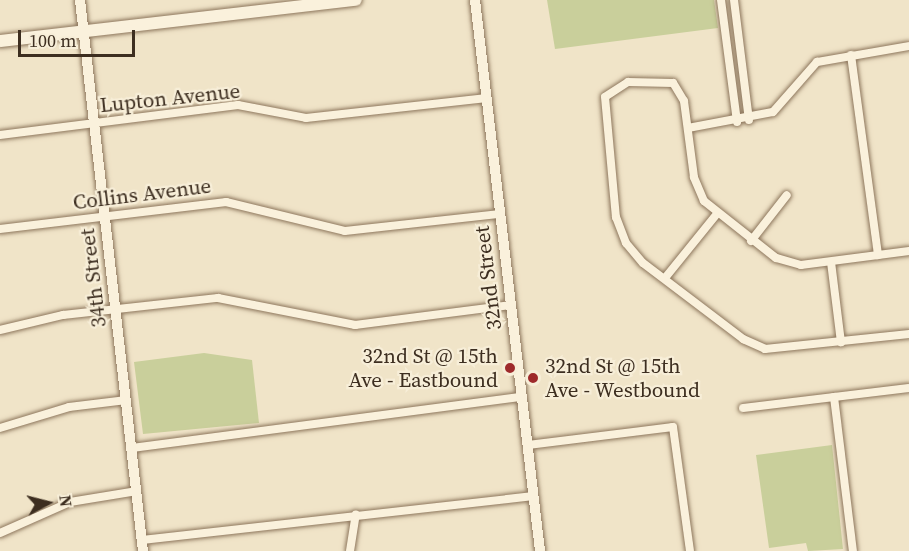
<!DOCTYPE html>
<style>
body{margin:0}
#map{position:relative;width:909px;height:551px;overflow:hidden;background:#f0e4c8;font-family:"Source Serif 4",serif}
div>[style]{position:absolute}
.green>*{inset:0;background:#c9cf9b}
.roads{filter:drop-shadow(0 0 2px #8d765c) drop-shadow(0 0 2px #8d765c)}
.minor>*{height:8px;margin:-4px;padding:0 4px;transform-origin:4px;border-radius:4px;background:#faf1dc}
.tertiary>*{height:10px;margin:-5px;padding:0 5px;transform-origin:5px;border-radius:5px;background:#faf1dc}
.secondary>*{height:12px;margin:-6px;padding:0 6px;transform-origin:6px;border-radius:6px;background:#faf1dc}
.dots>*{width:16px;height:16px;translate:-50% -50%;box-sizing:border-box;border:3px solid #f7eed8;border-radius:50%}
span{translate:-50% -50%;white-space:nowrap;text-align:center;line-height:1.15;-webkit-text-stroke:4.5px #f7eed8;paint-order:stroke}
.street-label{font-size:21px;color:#3d2e20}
.poi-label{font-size:21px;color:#3d2e20}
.right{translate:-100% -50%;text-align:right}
.left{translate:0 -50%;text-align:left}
.north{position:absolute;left:18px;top:473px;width:60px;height:60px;-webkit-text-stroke:4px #f7eed8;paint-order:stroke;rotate:83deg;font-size:16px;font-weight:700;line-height:24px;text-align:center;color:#3d2e20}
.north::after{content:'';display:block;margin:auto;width:21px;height:27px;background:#3d2e20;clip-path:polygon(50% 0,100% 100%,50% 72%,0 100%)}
.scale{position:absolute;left:18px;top:30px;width:117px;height:27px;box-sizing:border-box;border:3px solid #3d2e20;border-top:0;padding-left:8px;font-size:18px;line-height:21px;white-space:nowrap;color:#3d2e20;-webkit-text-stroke:4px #f7eed8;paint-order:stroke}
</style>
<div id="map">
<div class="green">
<i style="clip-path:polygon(547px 0,714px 0,718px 28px,555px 49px)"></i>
<i style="clip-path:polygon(204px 353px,252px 360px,259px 423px,143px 434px,134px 362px)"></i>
<i style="clip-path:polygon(832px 445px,843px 549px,808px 551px,806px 543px,769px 548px,756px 455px)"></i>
</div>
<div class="roads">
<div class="minor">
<i style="left:721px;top:0;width:123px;rotate:82.5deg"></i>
<i style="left:734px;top:0;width:121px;rotate:82.9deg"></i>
<i style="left:851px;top:55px;width:202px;rotate:82.3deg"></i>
<i style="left:688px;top:128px;width:86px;rotate:-10.7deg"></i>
<i style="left:773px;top:112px;width:67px;rotate:-48.7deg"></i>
<i style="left:817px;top:62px;width:93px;rotate:-9.9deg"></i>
<i style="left:0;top:135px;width:240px;rotate:-7.2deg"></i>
<i style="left:238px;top:105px;width:69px;rotate:10.8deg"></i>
<i style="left:306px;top:118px;width:182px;rotate:-6.3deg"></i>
<i style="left:0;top:229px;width:228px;rotate:-6.8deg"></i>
<i style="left:226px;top:202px;width:122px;rotate:13.7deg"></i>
<i style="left:345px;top:231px;width:156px;rotate:-6.3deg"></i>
<i style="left:751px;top:241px;width:58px;rotate:-52deg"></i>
<i style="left:909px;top:251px;width:109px;rotate:172.6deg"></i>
<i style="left:801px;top:265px;width:26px;rotate:-164deg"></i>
<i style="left:776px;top:258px;width:92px;rotate:-141.6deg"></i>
<i style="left:704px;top:201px;width:26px;rotate:-113deg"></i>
<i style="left:694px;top:177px;width:77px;rotate:-97.5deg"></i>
<i style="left:684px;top:101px;width:21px;rotate:-121deg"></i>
<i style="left:673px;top:83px;width:45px;rotate:-178.7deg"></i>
<i style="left:628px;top:82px;width:27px;rotate:147deg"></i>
<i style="left:605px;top:97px;width:121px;rotate:84.8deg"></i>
<i style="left:616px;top:217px;width:28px;rotate:69deg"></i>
<i style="left:626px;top:243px;width:26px;rotate:50deg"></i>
<i style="left:643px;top:263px;width:126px;rotate:37.2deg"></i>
<i style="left:743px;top:339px;width:24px;rotate:24deg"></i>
<i style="left:765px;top:349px;width:145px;rotate:-5.9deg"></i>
<i style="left:831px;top:262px;width:81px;rotate:82.9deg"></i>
<i style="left:665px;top:278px;width:81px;rotate:-51deg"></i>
<i style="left:0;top:330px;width:65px;rotate:-13.4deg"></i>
<i style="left:63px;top:315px;width:156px;rotate:-6.3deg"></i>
<i style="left:218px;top:298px;width:140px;rotate:11.1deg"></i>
<i style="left:355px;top:325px;width:157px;rotate:-7.3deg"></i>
<i style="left:834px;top:397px;width:155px;rotate:83deg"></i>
<i style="left:743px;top:408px;width:167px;rotate:-6.9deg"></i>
<i style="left:0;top:428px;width:72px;rotate:-16.9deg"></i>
<i style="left:69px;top:407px;width:58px;rotate:-6.9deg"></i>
<i style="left:528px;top:445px;width:146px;rotate:-7.1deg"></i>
<i style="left:673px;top:427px;width:125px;rotate:82.2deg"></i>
<i style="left:132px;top:448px;width:393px;rotate:-7.5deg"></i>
<i style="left:0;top:533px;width:77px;rotate:-23.9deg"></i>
<i style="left:70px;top:502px;width:68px;rotate:-9.3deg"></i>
<i style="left:142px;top:540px;width:394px;rotate:-6.4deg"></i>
<i style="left:350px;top:551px;width:37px;rotate:-81deg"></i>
</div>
<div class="tertiary">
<i style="left:80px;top:0;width:555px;rotate:83.48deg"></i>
<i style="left:475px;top:0;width:555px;rotate:83.27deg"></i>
</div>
<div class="secondary">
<i style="left:0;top:41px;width:358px;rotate:-6.6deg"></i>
</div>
</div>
<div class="dots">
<i style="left:510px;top:368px;background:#9e2a2b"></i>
<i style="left:533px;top:378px;background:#9e2a2b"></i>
</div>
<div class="street-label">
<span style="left:170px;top:98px;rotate:-6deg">Lupton Avenue</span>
<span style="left:142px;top:194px;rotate:-7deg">Collins Avenue</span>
<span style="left:93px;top:278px;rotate:-97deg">34th Street</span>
<span style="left:488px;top:278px;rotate:-97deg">32nd Street</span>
</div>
<div class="poi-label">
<span class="right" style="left:498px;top:368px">32nd St @ 15th<br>Ave - Eastbound</span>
<span class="left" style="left:545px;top:378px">32nd St @ 15th<br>Ave - Westbound</span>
</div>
<div class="north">N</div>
<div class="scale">100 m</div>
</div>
